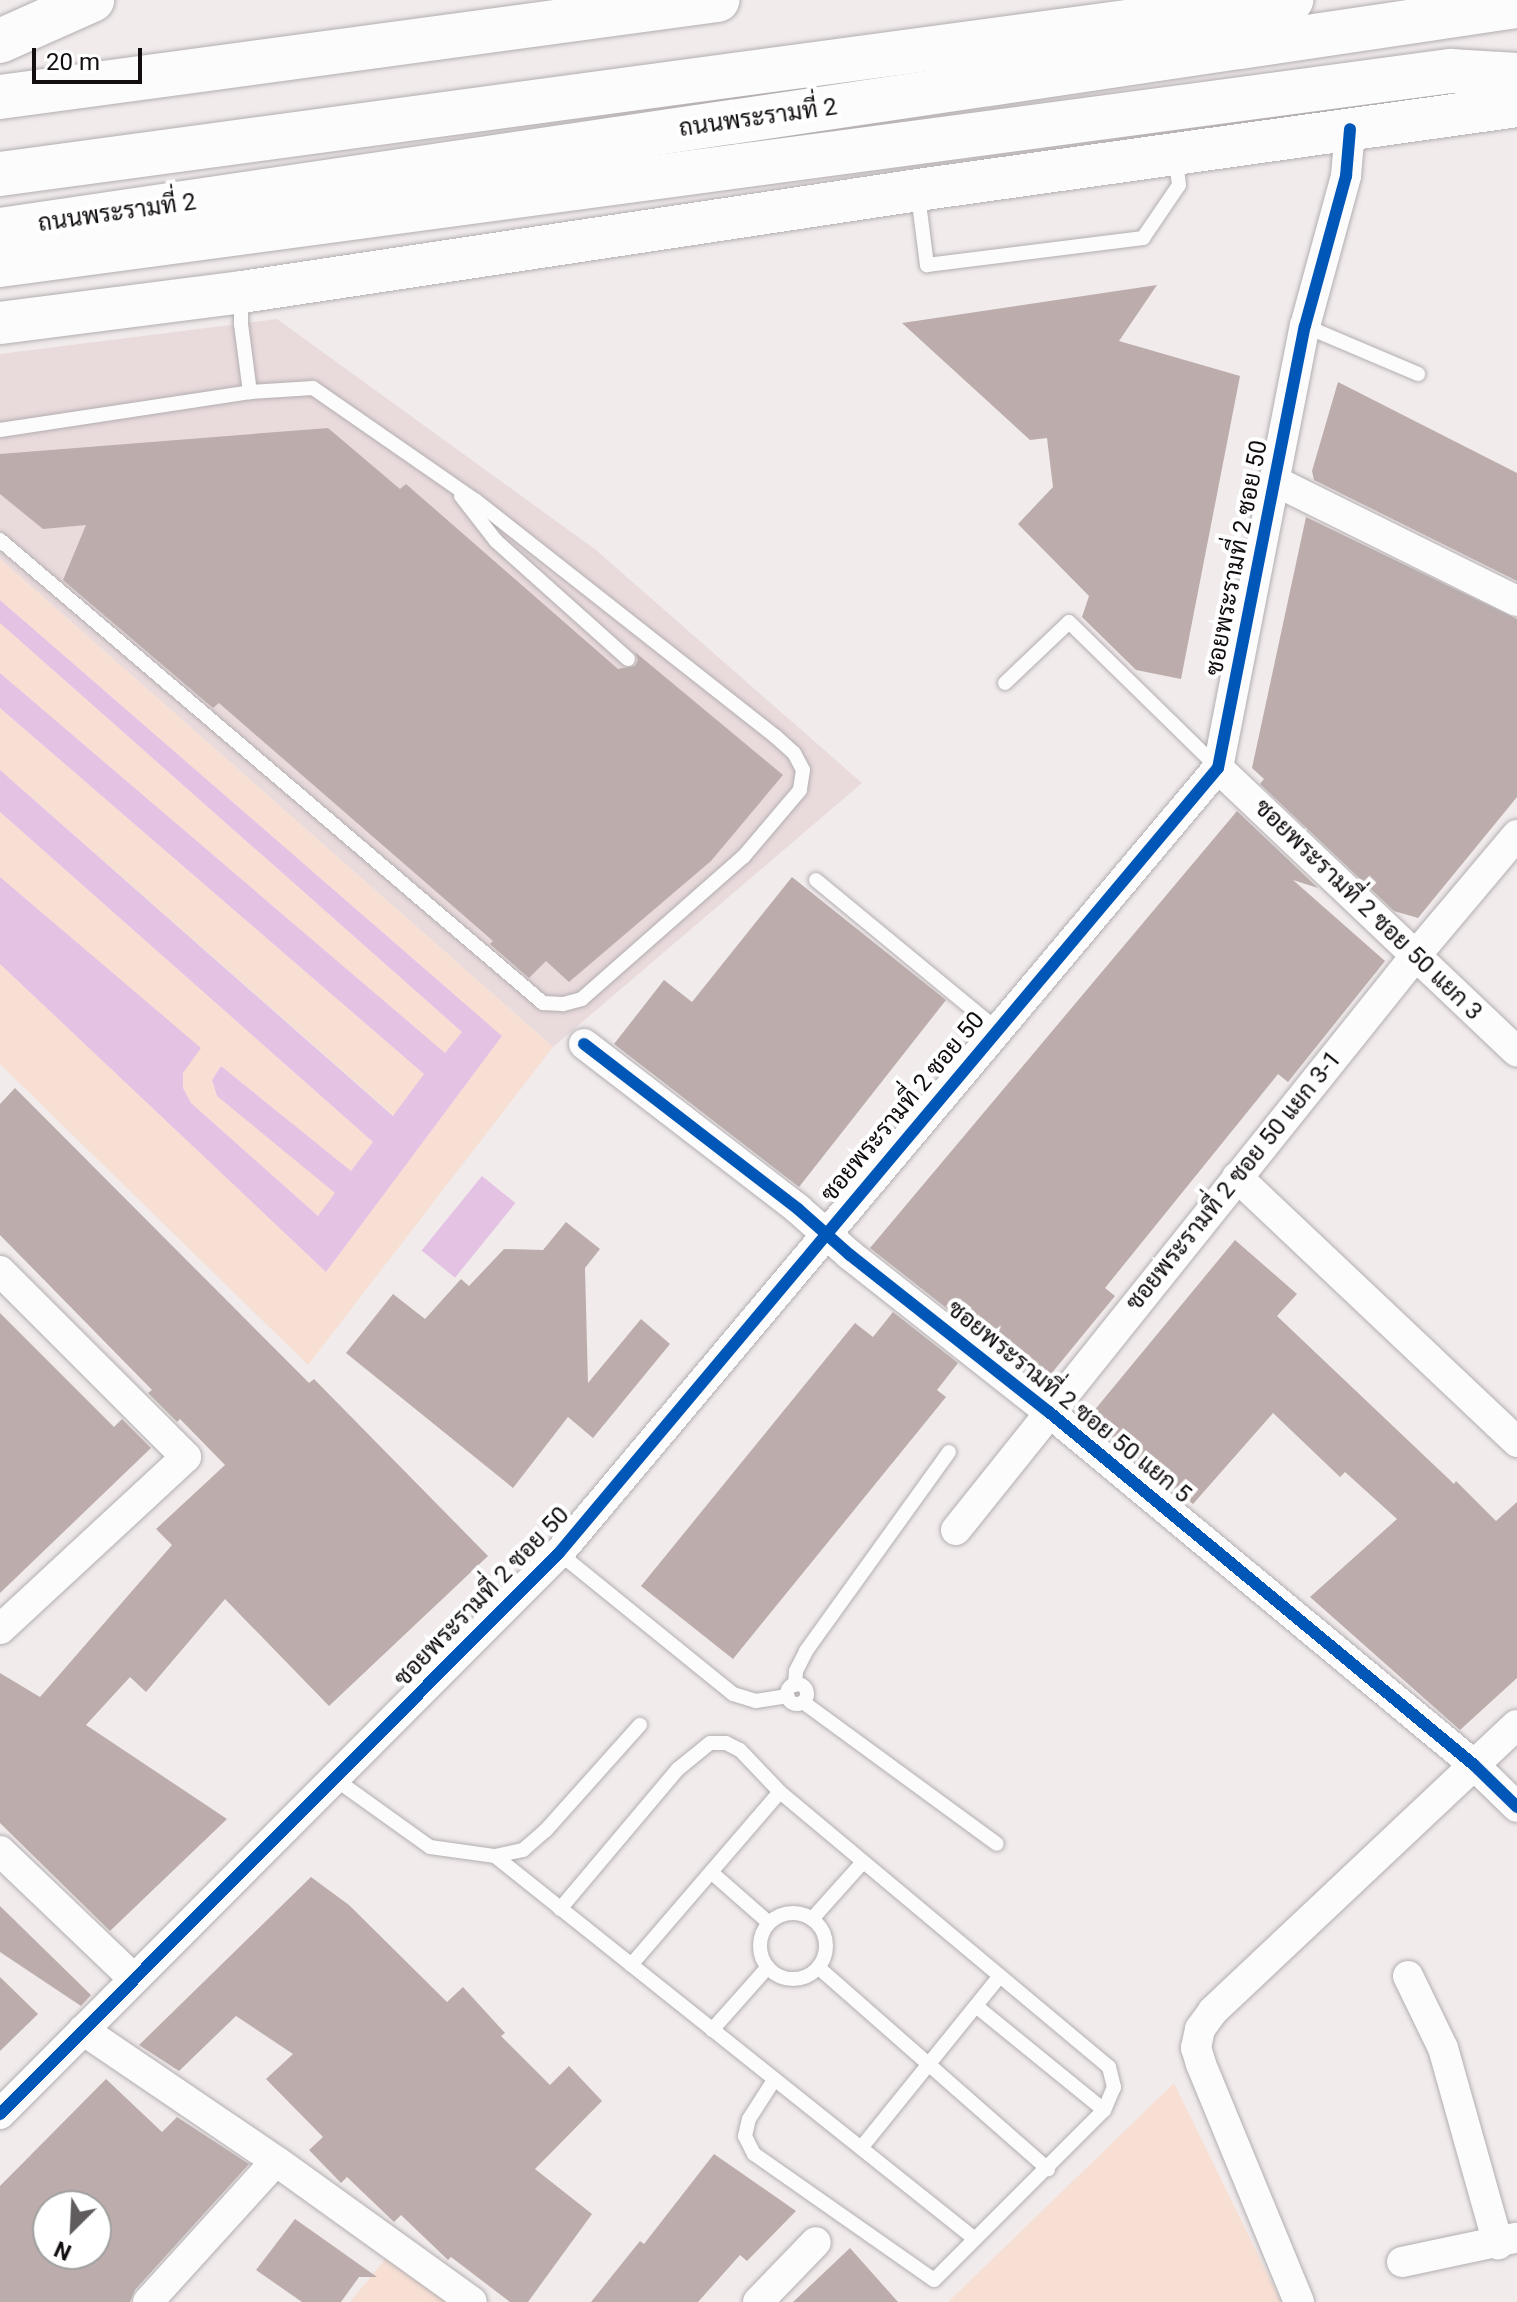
<!DOCTYPE html>
<meta charset="utf-8">
<style>
body{margin:0}
#map{position:relative;width:1517px;height:2302px;overflow:hidden;background:#f1ebec;font-family:Roboto,Sarabun,sans-serif}
div>[style]{position:absolute}
.built>*{inset:0;background:#e9dadc}
.green>*{inset:0;background:#f7dfd4}
.water>*{inset:0;background:#e4c2e4;transform-origin:0 0}
.building>*{inset:0;background:#bcadac}
.roads{filter:drop-shadow(0 0 2px #b3aeb0) drop-shadow(0 0 2px #b3aeb0)}
.lane>*{height:14px;margin:-7px;padding:0 7px;transform-origin:7px;border-radius:7px;background:#fdfcfc}
.lane>.ring{margin:-7px;padding:0;box-sizing:content-box;background:none;border:14px solid #fdfcfc;border-radius:50%}
.street>*{height:30px;margin:-15px;padding:0 15px;transform-origin:15px;border-radius:15px;background:#fdfcfc}
.secondary>*{height:42px;margin:-21px;padding:0 21px;transform-origin:21px;border-radius:21px;background:#fdfcfc}
.highway>*{height:44px;margin:-22px;padding:0 22px;transform-origin:22px;border-radius:22px;background:#fdfcfc}
.cycleway>*{height:12px;margin:-6px;padding:0 6px;transform-origin:6px;border-radius:6px;background:#0057b8}
span{translate:-50% -50%;white-space:nowrap;text-align:center;line-height:1.15;-webkit-text-stroke:8px #fff;paint-order:stroke}
.street-label{font-size:24px;color:#120e0f}
.north{position:absolute;left:32px;top:2190px;width:80px;height:80px;box-sizing:border-box;background:#fff;border:2px solid #a09f9f;border-radius:50%;rotate:204deg;font-size:22px;font-weight:700;line-height:32px;text-align:center;color:#120e0f}
.north::after{content:'';display:block;margin:auto;width:28px;height:36px;background:#605b5c;clip-path:polygon(50% 0,100% 100%,50% 72%,0 100%)}
.scale{position:absolute;left:32px;top:48px;width:110px;height:36px;box-sizing:border-box;border:4px solid #120e0f;border-top:0;padding-left:10px;font-size:24px;line-height:28px;white-space:nowrap;color:#120e0f;-webkit-text-stroke:6px #fff;paint-order:stroke}
</style>
<div id="map">
<div class="built">
<i style="clip-path:polygon(277px 319px,596px 550px,862px 783px,553px 1047px,0 559px,0 354px)"></i>
</div>
<div class="green">
<i style="clip-path:polygon(0 559px,553px 1047px,308px 1365px,0 1064px,0 964px,326px 1272px,502px 1036px,0 600px)"></i>
<i style="clip-path:polygon(0 623px,462px 1032px,446px 1054px,0 673px)"></i>
<i style="clip-path:polygon(0 708px,425px 1075px,394px 1116px,0 770px)"></i>
<i style="clip-path:polygon(0 812px,373px 1142px,352px 1172px,221px 1066px,212px 1080px,217px 1096px,336px 1193px,318px 1216px,191px 1103px,183px 1088px,183px 1072px,200px 1048px,0 877px)"></i>
<i style="clip-path:polygon(1174px 2083px,1281px 2302px,948px 2302px)"></i>
<i style="clip-path:polygon(387px 2257px,449px 2302px,350px 2302px)"></i>
</div>
<div class="water">
<i style="clip-path:polygon(0 600px,502px 1036px,326px 1272px,0 964px,0 877px,201px 1048px,183px 1073px,183px 1088px,191px 1103px,318px 1216px,335px 1193px,217px 1096px,212px 1080px,221px 1066px,351px 1171px,373px 1142px,0 812px,0 770px,393px 1116px,424px 1074px,0 708px,0 673px,445px 1053px,462px 1032px,0 623px)"></i>
<i style="left:482px;top:1176px;width:43px;height:96px;rotate:39deg"></i>
</div>
<div class="building">
<i style="clip-path:polygon(1157px 285px,1119px 341px,1240px 376px,1181px 679px,1136px 670px,1082px 617px,1089px 596px,1018px 524px,1053px 487px,1047px 438px,1030px 440px,902px 323px)"></i>
<i style="clip-path:polygon(1338px 382px,1517px 473px,1517px 581px,1314px 480px,1312px 471px)"></i>
<i style="clip-path:polygon(328px 428px,400px 489px,406px 484px,618px 669px,635px 666px,638px 660px,635px 652px,783px 775px,711px 861px,569px 982px,546px 961px,529px 978px,490px 944px,493px 941px,219px 703px,213px 708px,63px 580px,86px 525px,43px 529px,0 494px,0 454px)"></i>
<i style="clip-path:polygon(1306px 517px,1517px 619px,1517px 797px,1418px 918px,1394px 911px,1260px 784px,1264px 779px,1252px 768px)"></i>
<i style="clip-path:polygon(1237px 811px,1318px 888px,1293px 880px,1385px 961px,1288px 1082px,1278px 1074px,1105px 1288px,1115px 1296px,1051px 1374px,1025px 1370px,870px 1248px)"></i>
<i style="clip-path:polygon(792px 877px,946px 1000px,799px 1187px,614px 1044px,664px 980px,692px 1002px)"></i>
<i style="clip-path:polygon(15px 1088px,309px 1383px,314px 1379px,488px 1556px,329px 1706px,225px 1599px,146px 1692px,130px 1677px,86px 1725px,227px 1819px,110px 1931px,0 1823px,0 1673px,40px 1697px,172px 1545px,156px 1529px,225px 1465px,180px 1419px,177px 1422px,148px 1393px,152px 1390px,0 1235px,0 1104px)"></i>
<i style="clip-path:polygon(566px 1222px,600px 1249px,585px 1268px,588px 1383px,641px 1319px,670px 1344px,593px 1438px,568px 1417px,513px 1488px,346px 1353px,393px 1294px,425px 1319px,461px 1279px,469px 1286px,504px 1249px,543px 1250px)"></i>
<i style="clip-path:polygon(1235px 1240px,1297px 1294px,1277px 1316px,1454px 1484px,1456px 1481px,1496px 1521px,1517px 1502px,1517px 1678px,1460px 1730px,1310px 1597px,1397px 1519px,1345px 1472px,1340px 1477px,1273px 1413px,1193px 1504px,1088px 1418px)"></i>
<i style="clip-path:polygon(893px 1312px,958px 1363px,937px 1390px,946px 1397px,733px 1659px,641px 1586px,855px 1323px,873px 1337px)"></i>
<i style="clip-path:polygon(0 1313px,114px 1427px,122px 1419px,151px 1448px,0 1593px)"></i>
<i style="clip-path:polygon(311px 1877px,349px 1905px,447px 2002px,463px 1987px,505px 2033px,501px 2036px,550px 2085px,569px 2066px,602px 2101px,535px 2169px,592px 2214px,528px 2302px,510px 2302px,451px 2257px,448px 2260px,401px 2215px,394px 2222px,347px 2177px,341px 2183px,309px 2150px,323px 2137px,266px 2079px,293px 2054px,236px 2016px,179px 2071px,139px 2045px)"></i>
<i style="clip-path:polygon(0 1906px,91px 1995px,81px 2006px,0 1952px)"></i>
<i style="clip-path:polygon(0 1977px,38px 2014px,0 2051px)"></i>
<i style="clip-path:polygon(evenodd,106px 2079px,162px 2132px,177px 2117px,249px 2164px,135px 2290px,130px 2302px,0 2302px,0 2186px,106px 2079px,48px 2206px,96px 2206px,96px 2254px,48px 2254px,48px 2206px)"></i>
<i style="clip-path:polygon(714px 2154px,796px 2211px,747px 2261px,740px 2255px,698px 2302px,591px 2302px,640px 2241px,644px 2244px)"></i>
<i style="clip-path:polygon(295px 2219px,322px 2238px,377px 2277px,359px 2277px,341px 2302px,302px 2302px,256px 2270px)"></i>
<i style="clip-path:polygon(850px 2248px,898px 2302px,793px 2302px)"></i>
</div>
<div class="roads">
<div class="lane">
<i style="left:918px;top:195px;width:71px;rotate:82.7deg"></i>
<i style="left:927px;top:265px;width:218px;rotate:-7.1deg"></i>
<i style="left:1143px;top:238px;width:64px;rotate:-55.8deg"></i>
<i style="left:1179px;top:185px;width:26px;rotate:-97deg"></i>
<i style="left:241px;top:297px;width:27px;rotate:90deg"></i>
<i style="left:241px;top:324px;width:69px;rotate:82.5deg"></i>
<i style="left:1305px;top:326px;width:123px;rotate:23deg"></i>
<i style="left:0;top:430px;width:253px;rotate:-8.6deg"></i>
<i style="left:250px;top:392px;width:63px;rotate:-3.6deg"></i>
<i style="left:313px;top:388px;width:197px;rotate:34.7deg"></i>
<i style="left:475px;top:500px;width:382px;rotate:38.2deg"></i>
<i style="left:775px;top:736px;width:25px;rotate:42deg"></i>
<i style="left:794px;top:753px;width:19px;rotate:62deg"></i>
<i style="left:803px;top:770px;width:20px;rotate:99deg"></i>
<i style="left:800px;top:790px;width:87px;rotate:130.3deg"></i>
<i style="left:744px;top:856px;width:216px;rotate:138.6deg"></i>
<i style="left:582px;top:999px;width:20px;rotate:165deg"></i>
<i style="left:563px;top:1004px;width:20px;rotate:-177deg"></i>
<i style="left:543px;top:1003px;width:714px;rotate:-139.55deg"></i>
<i style="left:461px;top:496px;width:57px;rotate:52.1deg"></i>
<i style="left:496px;top:541px;width:177px;rotate:41.8deg"></i>
<i style="left:1005px;top:683px;width:88px;rotate:-43.6deg"></i>
<i style="left:1069px;top:622px;width:207px;rotate:44.4deg"></i>
<i style="left:816px;top:880px;width:234px;rotate:39.5deg"></i>
<i style="left:559px;top:1553px;width:224px;rotate:39deg"></i>
<i style="left:733px;top:1694px;width:24px;rotate:17deg"></i>
<i style="left:756px;top:1701px;width:32px;rotate:-9deg"></i>
<i class="ring" style="left:787px;top:1684px;width:6px;height:6px"></i>
<i style="left:795px;top:1685px;width:14px;rotate:-86deg"></i>
<i style="left:796px;top:1671px;width:22px;rotate:-63deg"></i>
<i style="left:806px;top:1651px;width:245px;rotate:-54.3deg"></i>
<i style="left:803px;top:1702px;width:240px;rotate:36.2deg"></i>
<i style="left:335px;top:1779px;width:117px;rotate:35.6deg"></i>
<i style="left:430px;top:1847px;width:66px;rotate:7.9deg"></i>
<i style="left:495px;top:1856px;width:29px;rotate:-12deg"></i>
<i style="left:523px;top:1850px;width:30px;rotate:-41deg"></i>
<i style="left:546px;top:1830px;width:141px;rotate:-48.2deg"></i>
<i style="left:495px;top:1856px;width:614px;rotate:38.59deg"></i>
<i style="left:711px;top:1872px;width:77px;rotate:41.3deg"></i>
<i style="left:560px;top:1909px;width:183px;rotate:-49.9deg"></i>
<i style="left:678px;top:1769px;width:41px;rotate:-39.1deg"></i>
<i style="left:710px;top:1743px;width:16px"></i>
<i style="left:726px;top:1743px;width:16px;rotate:27deg"></i>
<i style="left:740px;top:1750px;width:58px;rotate:46.4deg"></i>
<i class="ring" style="left:760px;top:1913px;width:52px;height:52px"></i>
<i style="left:812px;top:1919px;width:76px;rotate:-48.2deg"></i>
<i style="left:631px;top:1965px;width:228px;rotate:-49.3deg"></i>
<i style="left:780px;top:1792px;width:429px;rotate:39.9deg"></i>
<i style="left:1109px;top:2067px;width:21px;rotate:76deg"></i>
<i style="left:1114px;top:2087px;width:25px;rotate:113deg"></i>
<i style="left:1104px;top:2110px;width:240px;rotate:135deg"></i>
<i style="left:934px;top:2280px;width:220px;rotate:-145deg"></i>
<i style="left:754px;top:2154px;width:20px;rotate:-117deg"></i>
<i style="left:745px;top:2136px;width:17px;rotate:-77deg"></i>
<i style="left:749px;top:2119px;width:46px;rotate:-57.3deg"></i>
<i style="left:819px;top:1968px;width:305px;rotate:41.3deg"></i>
<i style="left:976px;top:2006px;width:165px;rotate:39.1deg"></i>
<i style="left:712px;top:2030px;width:84px;rotate:-48.4deg"></i>
<i style="left:861px;top:2148px;width:220px;rotate:-51.1deg"></i>
</div>
<div class="street">
<i style="left:1275px;top:481px;width:270px;rotate:26.4deg"></i>
<i style="left:1218px;top:768px;width:412px;rotate:43.5deg"></i>
<i style="left:584px;top:1044px;width:270px;rotate:37.6deg"></i>
<i style="left:798px;top:1209px;width:69px;rotate:41.5deg"></i>
<i style="left:850px;top:1255px;width:253px;rotate:38.3deg"></i>
<i style="left:1049px;top:1412px;width:552px;rotate:39.71deg"></i>
<i style="left:1474px;top:1765px;width:60px;rotate:44.3deg"></i>
<i style="left:1237px;top:1177px;width:386px;rotate:43.4deg"></i>
<i style="left:0;top:1271px;width:263px;rotate:45deg"></i>
<i style="left:186px;top:1457px;width:253px;rotate:137.2deg"></i>
<i style="left:956px;top:1530px;width:736px;rotate:-51.34deg"></i>
<i style="left:1416px;top:955px;width:157px;rotate:-49.9deg"></i>
<i style="left:0;top:1851px;width:185px;rotate:43.7deg"></i>
<i style="left:1408px;top:1976px;width:80px;rotate:64.1deg"></i>
<i style="left:1443px;top:2048px;width:204px;rotate:74.3deg"></i>
<i style="left:83px;top:2030px;width:233px;rotate:34.2deg"></i>
<i style="left:276px;top:2161px;width:241px;rotate:35.7deg"></i>
<i style="left:0;top:2114px;width:792px;rotate:-45.1deg"></i>
<i style="left:559px;top:1553px;width:1025px;rotate:-49.99deg"></i>
<i style="left:1218px;top:768px;width:450px;rotate:-78.9deg"></i>
<i style="left:1305px;top:326px;width:156px;rotate:-74.7deg"></i>
<i style="left:1346px;top:176px;width:47px;rotate:-85.1deg"></i>
<i style="left:1402px;top:2262px;width:116px;rotate:-12deg"></i>
<i style="left:148px;top:2302px;width:190px;rotate:-47.8deg"></i>
<i style="left:758px;top:2302px;width:83px;rotate:-46deg"></i>
<i style="left:1299px;top:2302px;width:257px;rotate:-112.4deg"></i>
<i style="left:1201px;top:2064px;width:17px;rotate:-107deg"></i>
<i style="left:1196px;top:2048px;width:19px;rotate:-78deg"></i>
<i style="left:1200px;top:2029px;width:22px;rotate:-54deg"></i>
<i style="left:1213px;top:2011px;width:417px;rotate:-43.3deg"></i>
</div>
<div class="secondary">
<i style="left:0;top:323px;width:244px;rotate:-7.3deg"></i>
<i style="left:242px;top:292px;width:684px;rotate:-8.58deg"></i>
<i style="left:918px;top:190px;width:605px;rotate:-7.98deg"></i>
</div>
<div class="highway">
<i style="left:0;top:41px;width:101px;rotate:-24deg"></i>
<i style="left:0;top:97px;width:724px;rotate:-7.7deg"></i>
<i style="left:0;top:174px;width:1303px;rotate:-7.68deg"></i>
<i style="left:0;top:230px;width:1533px;rotate:-8.4deg"></i>
<i style="left:0;top:265px;width:1464px;rotate:-7.62deg"></i>
<i style="left:1451px;top:71px;width:66px;rotate:3.5deg"></i>
</div>
</div>
<div class="cycleway">
<i style="left:584px;top:1044px;width:270px;rotate:37.6deg"></i>
<i style="left:798px;top:1209px;width:69px;rotate:41.5deg"></i>
<i style="left:850px;top:1255px;width:253px;rotate:38.3deg"></i>
<i style="left:1049px;top:1412px;width:552px;rotate:39.71deg"></i>
<i style="left:1474px;top:1765px;width:60px;rotate:44.3deg"></i>
<i style="left:0;top:2114px;width:792px;rotate:-45.1deg"></i>
<i style="left:559px;top:1553px;width:1025px;rotate:-49.99deg"></i>
<i style="left:1218px;top:768px;width:450px;rotate:-78.9deg"></i>
<i style="left:1305px;top:326px;width:156px;rotate:-74.7deg"></i>
<i style="left:1346px;top:176px;width:47px;rotate:-85.1deg"></i>
</div>
<div class="street-label">
<span style="left:758px;top:118px;rotate:-8deg">ถนนพระรามที่ 2</span>
<span style="left:117px;top:213px;rotate:-8deg">ถนนพระรามที่ 2</span>
<span style="left:1237px;top:558px;rotate:-79deg">ซอยพระรามที่ 2 ซอย 50</span>
<span style="left:1368px;top:910px;rotate:44deg">ซอยพระรามที่ 2 ซอย 50 แยก 3</span>
<span style="left:903px;top:1107px;rotate:-50deg">ซอยพระรามที่ 2 ซอย 50</span>
<span style="left:1234px;top:1181px;rotate:-51deg">ซอยพระรามที่ 2 ซอย 50 แยก 3-1</span>
<span style="left:1069px;top:1402px;rotate:39deg">ซอยพระรามที่ 2 ซอย 50 แยก 5</span>
<span style="left:482px;top:1597px;rotate:-46deg">ซอยพระรามที่ 2 ซอย 50</span>
</div>
<div class="north">N</div>
<div class="scale">20 m</div>
</div>
